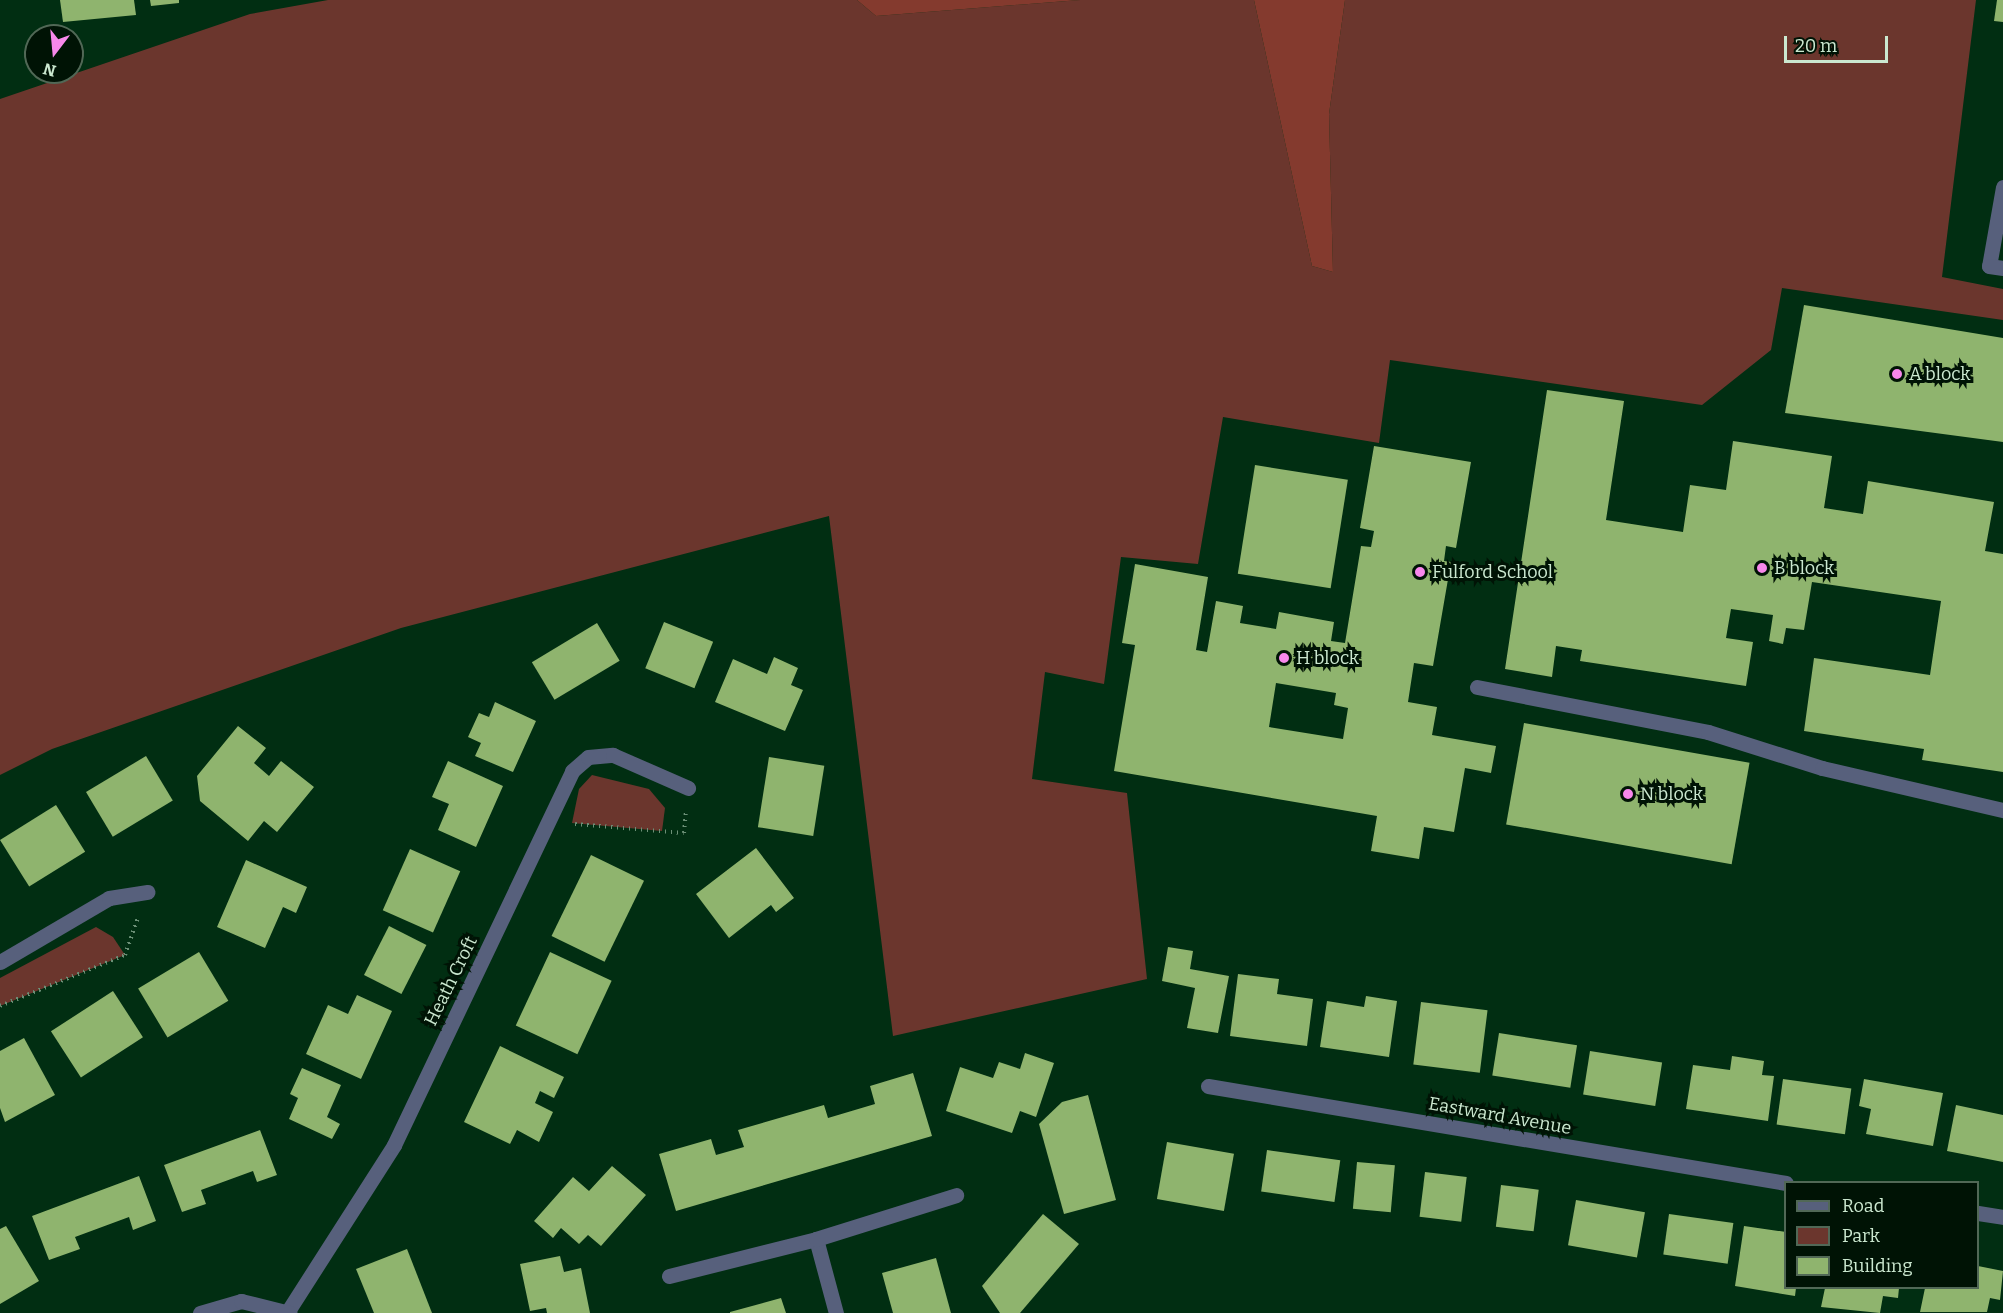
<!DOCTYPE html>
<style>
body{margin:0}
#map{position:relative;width:2003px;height:1313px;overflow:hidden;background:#012e12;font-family:Bitter,serif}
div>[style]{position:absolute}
.green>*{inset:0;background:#6b362d}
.forest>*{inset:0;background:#843a2e}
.building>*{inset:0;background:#8fb46e;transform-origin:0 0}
.path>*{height:4px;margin-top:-2px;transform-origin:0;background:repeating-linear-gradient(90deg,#6c9077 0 1.5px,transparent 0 6px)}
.minor>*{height:15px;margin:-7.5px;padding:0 7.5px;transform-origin:7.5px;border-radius:7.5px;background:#57607c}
.dots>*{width:16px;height:16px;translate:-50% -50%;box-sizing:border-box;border:3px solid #001305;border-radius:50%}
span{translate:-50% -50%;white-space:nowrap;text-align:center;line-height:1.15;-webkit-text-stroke:6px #001305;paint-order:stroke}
.poi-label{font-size:18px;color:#cbe8d0}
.left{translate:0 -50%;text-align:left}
.street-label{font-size:18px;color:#cbe8d0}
.legend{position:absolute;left:1784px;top:1181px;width:195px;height:108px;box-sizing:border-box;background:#001305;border:2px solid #516856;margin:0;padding:8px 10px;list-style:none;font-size:18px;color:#cbe8d0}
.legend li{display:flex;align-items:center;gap:12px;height:30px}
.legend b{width:30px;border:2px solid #516856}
.north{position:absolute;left:24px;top:24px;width:60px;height:60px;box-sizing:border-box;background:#001305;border:2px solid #516856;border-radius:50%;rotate:196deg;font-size:16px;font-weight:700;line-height:24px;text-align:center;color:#cbe8d0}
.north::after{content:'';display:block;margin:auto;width:21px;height:27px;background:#f788eb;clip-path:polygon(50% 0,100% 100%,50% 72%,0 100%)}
.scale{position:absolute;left:1784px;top:36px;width:104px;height:27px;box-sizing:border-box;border:3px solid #cbe8d0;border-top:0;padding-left:8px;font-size:18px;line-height:21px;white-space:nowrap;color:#cbe8d0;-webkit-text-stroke:4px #001305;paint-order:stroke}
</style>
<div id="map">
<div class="green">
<i style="clip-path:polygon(328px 0,857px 0,876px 16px,1080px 0,1254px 0,1312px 266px,1333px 272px,1329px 114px,1345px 0,1976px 0,1942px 277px,2003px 289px,2003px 320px,1782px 288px,1771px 350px,1702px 405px,1390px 360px,1379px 443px,1223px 417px,1198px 564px,1121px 557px,1104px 684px,1045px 672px,1032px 779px,1127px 793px,1147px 979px,893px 1036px,829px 516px,401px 628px,52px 749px,0 775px,0 99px,250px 14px)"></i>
<i style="clip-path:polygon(592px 775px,649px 789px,665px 808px,662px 831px,572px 823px,579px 789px)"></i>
<i style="clip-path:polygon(96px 927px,113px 937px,125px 955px,0 1006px,0 978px)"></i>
</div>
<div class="forest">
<i style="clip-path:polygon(857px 0,1080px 0,876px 16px)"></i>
<i style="clip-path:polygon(1254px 0,1345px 0,1329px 114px,1333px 272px,1312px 266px)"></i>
</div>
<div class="building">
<i style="clip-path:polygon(60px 0,134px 0,136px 15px,63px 22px)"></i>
<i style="clip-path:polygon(150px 0,179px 0,179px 3px,151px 6px)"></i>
<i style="clip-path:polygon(1997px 0,2003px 0,2003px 22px,1994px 21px)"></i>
<i style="clip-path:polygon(1804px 305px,2003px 338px,2003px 442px,1785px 413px)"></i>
<i style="clip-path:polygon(1547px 390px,1624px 401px,1606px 520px,1683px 532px,1690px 485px,1726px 490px,1733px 441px,1832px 456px,1824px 508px,1863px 514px,1868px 481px,1994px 502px,1985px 551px,2003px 554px,2003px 772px,1922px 760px,1924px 749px,1804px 731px,1814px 658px,1930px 675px,1941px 601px,1812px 582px,1804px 630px,1786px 628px,1783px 644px,1769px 641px,1773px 615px,1731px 609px,1726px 638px,1753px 642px,1746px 686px,1580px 661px,1582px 650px,1556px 646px,1552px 677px,1505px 669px)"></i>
<i style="clip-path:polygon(evenodd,1374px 446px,1471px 462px,1456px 548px,1446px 546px,1444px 561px,1451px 562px,1433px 666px,1414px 663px,1408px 702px,1437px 707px,1432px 735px,1496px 746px,1491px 773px,1465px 768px,1454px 832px,1424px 827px,1419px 859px,1371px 851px,1377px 816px,1114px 771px,1135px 645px,1122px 643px,1135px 564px,1208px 577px,1196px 650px,1207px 652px,1216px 601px,1243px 606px,1240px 623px,1276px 629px,1279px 612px,1334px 622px,1331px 641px,1345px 643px,1361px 546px,1371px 547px,1374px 531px,1360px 528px,1374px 446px,1276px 683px,1336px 693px,1334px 705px,1348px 708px,1343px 739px,1269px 727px,1276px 683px)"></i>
<i style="left:1255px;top:465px;width:94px;height:110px;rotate:9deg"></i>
<i style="left:664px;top:622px;width:53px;height:50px;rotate:22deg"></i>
<i style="left:597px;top:623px;width:44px;height:76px;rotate:59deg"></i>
<i style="clip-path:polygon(774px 657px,798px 668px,791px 685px,803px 690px,785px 731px,715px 702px,733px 659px,767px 674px)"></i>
<i style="clip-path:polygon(495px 702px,536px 721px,513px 772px,475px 756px,481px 743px,468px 737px,479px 713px,489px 717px)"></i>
<i style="left:1524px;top:723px;width:229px;height:103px;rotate:10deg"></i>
<i style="clip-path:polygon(238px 726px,266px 748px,254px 763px,269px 776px,281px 761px,314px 787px,277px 832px,264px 821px,248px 841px,200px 801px,197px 776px)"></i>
<i style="left:146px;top:756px;width:52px;height:70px;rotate:59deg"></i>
<i style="left:769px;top:757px;width:56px;height:71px;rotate:9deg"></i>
<i style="clip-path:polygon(448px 761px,503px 786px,476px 847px,438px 830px,449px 804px,432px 797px)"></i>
<i style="left:56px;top:805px;width:55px;height:66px;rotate:58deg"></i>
<i style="clip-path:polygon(756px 848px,794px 898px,776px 912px,771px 905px,729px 938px,696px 894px)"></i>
<i style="left:410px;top:849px;width:55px;height:67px;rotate:24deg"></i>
<i style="left:591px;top:855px;width:59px;height:90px;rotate:26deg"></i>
<i style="clip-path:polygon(246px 860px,307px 887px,296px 913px,283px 907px,265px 948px,217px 927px)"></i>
<i style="left:389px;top:926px;width:42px;height:55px;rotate:27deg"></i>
<i style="clip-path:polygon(1168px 947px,1193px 951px,1190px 969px,1229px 976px,1218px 1033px,1187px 1028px,1195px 988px,1162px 981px)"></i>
<i style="left:199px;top:952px;width:57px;height:71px;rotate:59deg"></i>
<i style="left:550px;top:952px;width:68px;height:81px;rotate:25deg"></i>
<i style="clip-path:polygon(1238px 974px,1279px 979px,1277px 994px,1313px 999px,1307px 1046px,1230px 1036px)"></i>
<i style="left:113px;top:991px;width:55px;height:74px;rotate:57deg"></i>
<i style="clip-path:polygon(357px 995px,392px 1011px,361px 1079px,306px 1054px,328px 1005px,348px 1014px)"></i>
<i style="clip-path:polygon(1366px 996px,1397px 1001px,1389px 1057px,1320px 1047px,1327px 1001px,1364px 1007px)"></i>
<i style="left:1421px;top:1002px;width:67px;height:63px;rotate:7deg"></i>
<i style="left:1499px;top:1033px;width:79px;height:43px;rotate:9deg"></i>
<i style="clip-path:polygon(24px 1038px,55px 1095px,5px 1122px,0 1108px,0 1051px)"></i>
<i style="clip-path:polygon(500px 1046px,564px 1077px,554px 1098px,540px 1091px,535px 1103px,553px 1112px,539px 1142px,517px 1130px,510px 1144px,464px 1122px)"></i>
<i style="left:1590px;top:1051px;width:73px;height:44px;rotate:9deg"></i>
<i style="clip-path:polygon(1025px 1053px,1054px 1063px,1036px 1117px,1020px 1111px,1012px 1133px,946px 1111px,960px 1067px,993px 1078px,999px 1062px,1020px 1069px)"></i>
<i style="clip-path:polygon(1732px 1056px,1764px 1061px,1762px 1075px,1774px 1076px,1768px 1121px,1686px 1109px,1693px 1065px,1730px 1070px)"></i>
<i style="clip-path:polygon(302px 1068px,341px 1085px,327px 1117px,340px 1124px,332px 1139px,289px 1119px,298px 1098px,290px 1094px)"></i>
<i style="clip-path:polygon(913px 1073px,932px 1136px,676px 1211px,659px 1154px,711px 1139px,716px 1155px,744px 1147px,738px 1130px,824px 1105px,828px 1118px,875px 1104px,870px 1086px)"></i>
<i style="left:1783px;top:1079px;width:69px;height:46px;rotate:8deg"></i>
<i style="clip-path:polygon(1864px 1079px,1943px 1093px,1933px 1146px,1866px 1134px,1871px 1109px,1859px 1106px)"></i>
<i style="clip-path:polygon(1088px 1095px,1116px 1200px,1064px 1214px,1039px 1124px,1062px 1102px)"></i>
<i style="clip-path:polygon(1956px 1105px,2003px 1115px,2003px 1162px,1947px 1151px)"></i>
<i style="clip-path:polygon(260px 1130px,277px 1175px,257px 1182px,253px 1171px,201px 1190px,206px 1204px,182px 1212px,164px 1165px)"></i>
<i style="left:1167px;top:1142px;width:68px;height:58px;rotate:10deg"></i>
<i style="left:1267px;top:1150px;width:74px;height:42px;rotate:8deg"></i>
<i style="left:1357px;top:1162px;width:38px;height:47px;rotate:5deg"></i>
<i style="clip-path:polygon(612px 1166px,646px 1195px,601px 1246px,588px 1235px,579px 1244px,561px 1228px,553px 1238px,534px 1221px,573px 1177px,589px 1191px)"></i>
<i style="left:1425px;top:1172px;width:42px;height:45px;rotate:7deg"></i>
<i style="clip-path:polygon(139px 1176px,156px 1221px,133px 1230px,129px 1217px,75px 1237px,80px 1249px,49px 1260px,32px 1216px)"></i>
<i style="left:1501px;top:1185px;width:38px;height:42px;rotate:7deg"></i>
<i style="left:1576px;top:1200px;width:70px;height:46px;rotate:10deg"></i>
<i style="clip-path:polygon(1043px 1214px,1079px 1244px,1020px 1313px,1000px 1313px,982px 1286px)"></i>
<i style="left:1669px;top:1214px;width:65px;height:41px;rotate:8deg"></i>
<i style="clip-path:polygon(6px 1226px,39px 1281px,0 1304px,0 1229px)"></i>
<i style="clip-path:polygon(1744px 1226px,1786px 1232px,1786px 1288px,1796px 1288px,1795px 1296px,1735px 1286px)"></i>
<i style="clip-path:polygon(407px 1249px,432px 1313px,374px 1313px,356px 1269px)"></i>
<i style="clip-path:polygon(560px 1256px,564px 1272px,581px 1268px,590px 1313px,547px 1313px,546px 1308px,530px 1311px,520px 1264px)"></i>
<i style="clip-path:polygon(936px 1258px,951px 1313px,893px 1313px,882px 1273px)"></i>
<i style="clip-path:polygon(1978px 1266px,2003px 1271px,2000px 1300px,1990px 1298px,1987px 1312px,1920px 1312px,1925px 1288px,1978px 1288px)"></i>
<i style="clip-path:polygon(1825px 1288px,1899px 1288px,1898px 1298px,1883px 1296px,1880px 1313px,1821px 1307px)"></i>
<i style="clip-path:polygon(781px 1298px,786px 1313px,730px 1313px,730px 1312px)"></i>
</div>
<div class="path">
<i style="left:575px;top:824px;width:109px;rotate:4.7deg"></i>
<i style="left:684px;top:833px;width:21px;rotate:-85deg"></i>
<i style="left:0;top:1006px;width:135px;rotate:-22.2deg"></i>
<i style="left:125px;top:955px;width:39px;rotate:-71deg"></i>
</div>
<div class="minor">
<i style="left:2003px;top:187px;width:80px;rotate:100deg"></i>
<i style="left:1989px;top:266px;width:14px;rotate:8deg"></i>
<i style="left:1477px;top:687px;width:235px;rotate:11deg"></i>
<i style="left:1708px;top:732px;width:120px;rotate:17.5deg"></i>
<i style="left:1822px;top:768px;width:186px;rotate:13.1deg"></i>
<i style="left:0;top:962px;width:126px;rotate:-30.4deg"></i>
<i style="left:109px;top:898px;width:39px;rotate:-9deg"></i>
<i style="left:1208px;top:1086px;width:586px;rotate:9.53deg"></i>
<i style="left:1978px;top:1213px;width:25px;rotate:9deg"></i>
<i style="left:816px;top:1239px;width:77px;rotate:74.9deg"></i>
<i style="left:669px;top:1276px;width:152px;rotate:-14.1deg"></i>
<i style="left:816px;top:1239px;width:147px;rotate:-17.4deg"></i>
<i style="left:288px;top:1311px;width:197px;rotate:-57.4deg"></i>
<i style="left:394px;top:1145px;width:414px;rotate:-64.5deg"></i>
<i style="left:572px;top:771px;width:21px;rotate:-41deg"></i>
<i style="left:588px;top:757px;width:25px;rotate:-5deg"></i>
<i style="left:613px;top:755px;width:82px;rotate:23.7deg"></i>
<i style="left:200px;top:1313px;width:43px;rotate:-16.3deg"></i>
<i style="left:241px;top:1301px;width:50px;rotate:13.8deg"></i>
</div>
<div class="dots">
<i style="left:1897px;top:374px;background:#f788eb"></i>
<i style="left:1762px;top:568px;background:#f788eb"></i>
<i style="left:1420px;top:572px;background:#f788eb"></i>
<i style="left:1284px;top:658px;background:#f788eb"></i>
<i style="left:1628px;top:794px;background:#f788eb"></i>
</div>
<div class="poi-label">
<span class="left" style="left:1909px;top:374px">A block</span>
<span class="left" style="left:1774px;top:568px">B block</span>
<span class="left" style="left:1432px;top:572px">Fulford School</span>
<span class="left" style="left:1296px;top:658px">H block</span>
<span class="left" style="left:1640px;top:794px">N block</span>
</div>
<div class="street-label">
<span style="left:451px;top:981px;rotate:-64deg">Heath Croft</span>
<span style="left:1500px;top:1116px;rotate:10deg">Eastward Avenue</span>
</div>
<ul class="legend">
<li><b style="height:8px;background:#57607c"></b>Road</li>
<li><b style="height:16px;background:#6b362d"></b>Park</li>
<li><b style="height:16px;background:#8fb46e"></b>Building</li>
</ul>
<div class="north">N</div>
<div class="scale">20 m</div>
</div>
